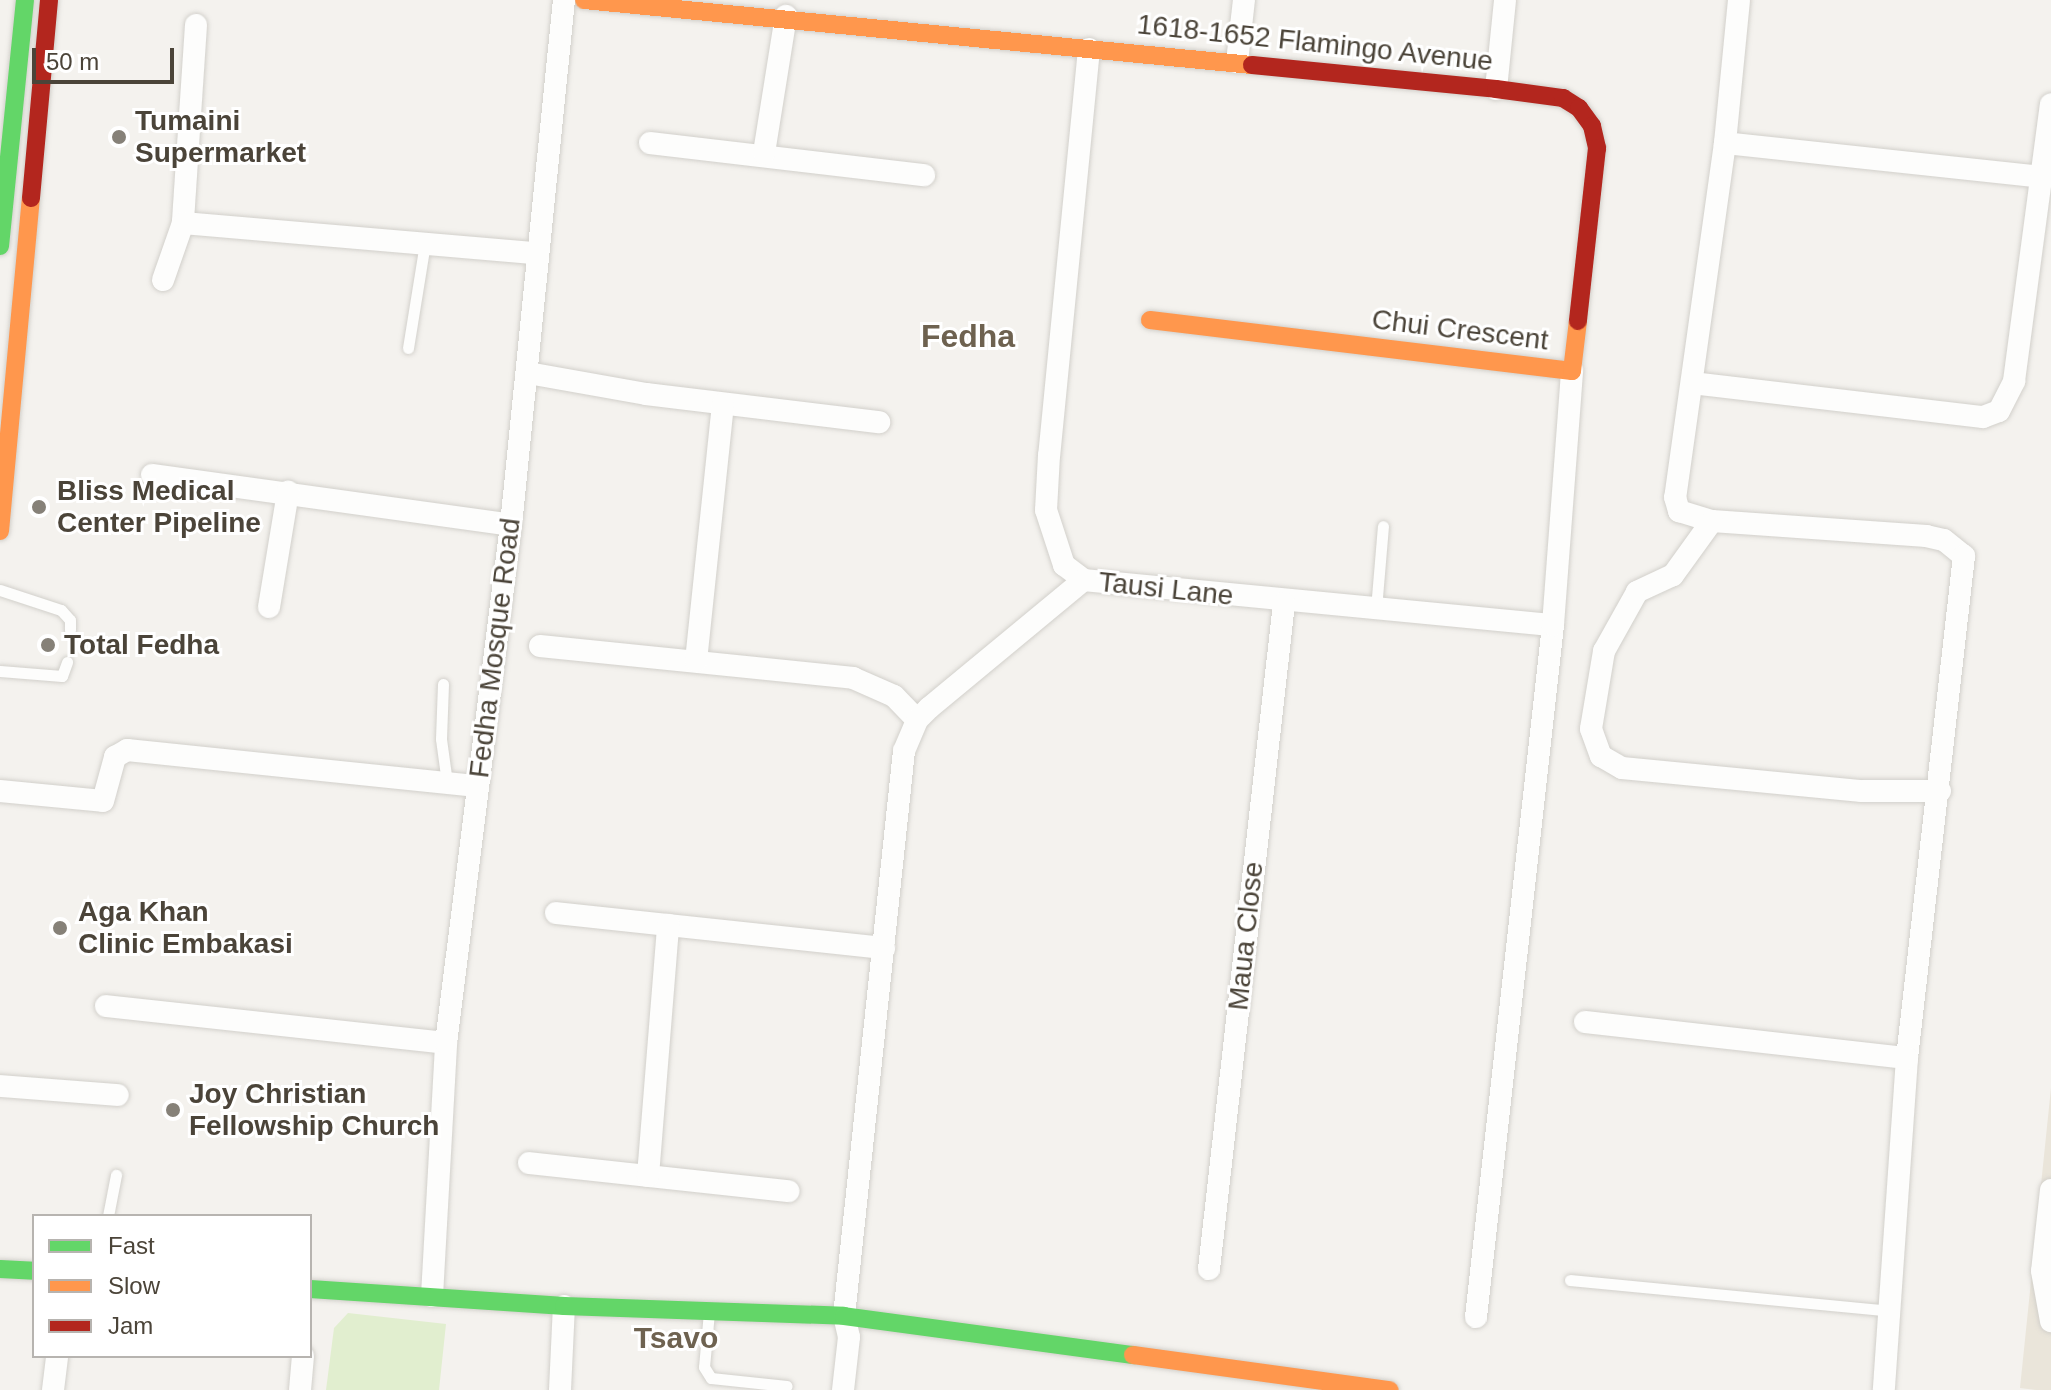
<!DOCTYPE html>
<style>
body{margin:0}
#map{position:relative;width:2051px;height:1390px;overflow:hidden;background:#f4f2ee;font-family:Helvetica,sans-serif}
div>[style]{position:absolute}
.education>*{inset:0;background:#eae5da}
.green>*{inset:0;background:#e1eecf}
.roads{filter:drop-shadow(0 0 2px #d2d0cb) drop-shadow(0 0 2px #d2d0cb)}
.lane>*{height:11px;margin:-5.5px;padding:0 5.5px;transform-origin:5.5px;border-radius:5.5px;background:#fdfdfc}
.street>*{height:22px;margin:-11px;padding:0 11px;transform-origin:11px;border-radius:11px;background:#fdfdfc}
.fast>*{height:18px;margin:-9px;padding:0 9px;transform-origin:9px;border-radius:9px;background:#63d668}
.slow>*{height:18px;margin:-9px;padding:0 9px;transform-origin:9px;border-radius:9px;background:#ff974d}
.jam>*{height:18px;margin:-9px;padding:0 9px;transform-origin:9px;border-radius:9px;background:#b3261e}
.dots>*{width:22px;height:22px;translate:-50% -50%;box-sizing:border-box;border:4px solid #fff;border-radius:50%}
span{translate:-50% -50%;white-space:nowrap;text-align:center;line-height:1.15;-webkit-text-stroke:6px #fff;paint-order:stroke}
.street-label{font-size:28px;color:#4b4439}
.poi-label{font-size:28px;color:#4b4439;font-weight:700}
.left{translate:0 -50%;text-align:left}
.neighbourhood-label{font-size:30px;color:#6e6250;font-weight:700}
.quarter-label{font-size:32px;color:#6e6250;font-weight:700}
.legend{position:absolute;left:32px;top:1214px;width:280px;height:144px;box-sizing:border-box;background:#fff;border:2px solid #b7b4b0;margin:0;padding:10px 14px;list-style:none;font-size:24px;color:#4b4439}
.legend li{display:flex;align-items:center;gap:16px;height:40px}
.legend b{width:40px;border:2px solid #b7b4b0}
.scale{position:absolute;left:32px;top:48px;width:142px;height:36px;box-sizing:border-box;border:4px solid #4b4439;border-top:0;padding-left:10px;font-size:24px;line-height:28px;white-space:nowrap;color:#4b4439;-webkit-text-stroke:6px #fff;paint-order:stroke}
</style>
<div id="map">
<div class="education">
<i style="clip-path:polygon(2051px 1088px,2051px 1390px,2036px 1390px,2020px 1388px)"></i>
</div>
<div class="green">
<i style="clip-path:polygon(348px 1313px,446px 1324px,439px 1390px,326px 1390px,334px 1328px)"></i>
</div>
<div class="roads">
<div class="lane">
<i style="left:408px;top:348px;width:106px;rotate:-80.8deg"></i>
<i style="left:0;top:590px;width:64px;rotate:18.2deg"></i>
<i style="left:61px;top:610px;width:13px;rotate:48deg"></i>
<i style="left:70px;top:620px;width:10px;rotate:90deg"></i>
<i style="left:1376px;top:609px;width:83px;rotate:-85.2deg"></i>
<i style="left:0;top:671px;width:62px;rotate:4.6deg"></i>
<i style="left:62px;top:676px;width:15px;rotate:-70deg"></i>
<i style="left:443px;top:684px;width:55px;rotate:92.1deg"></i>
<i style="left:441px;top:739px;width:44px;rotate:82.2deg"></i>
<i style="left:108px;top:1216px;width:42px;rotate:-79deg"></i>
<i style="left:1570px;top:1280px;width:322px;rotate:5.5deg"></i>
<i style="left:709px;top:1312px;width:55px;rotate:95.2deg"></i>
<i style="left:704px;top:1367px;width:13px;rotate:58deg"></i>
<i style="left:711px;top:1378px;width:76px;rotate:6deg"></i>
</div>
<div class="street">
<i style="left:1739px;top:0;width:144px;rotate:95.6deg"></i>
<i style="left:1725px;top:143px;width:358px;rotate:98deg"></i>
<i style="left:1675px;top:497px;width:15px;rotate:74deg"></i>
<i style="left:1679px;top:511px;width:34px;rotate:17deg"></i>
<i style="left:1712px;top:521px;width:215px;rotate:4deg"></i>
<i style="left:1926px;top:536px;width:18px;rotate:13deg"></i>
<i style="left:1944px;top:540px;width:26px;rotate:39deg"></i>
<i style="left:1964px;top:556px;width:505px;rotate:96.48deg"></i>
<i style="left:1907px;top:1058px;width:333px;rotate:94deg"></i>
<i style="left:196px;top:25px;width:198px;rotate:93.8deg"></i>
<i style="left:183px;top:223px;width:354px;rotate:4.9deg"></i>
<i style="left:1089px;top:49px;width:408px;rotate:95.6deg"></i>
<i style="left:1049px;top:455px;width:55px;rotate:93.1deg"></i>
<i style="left:1046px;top:510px;width:58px;rotate:71.9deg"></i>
<i style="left:1064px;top:565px;width:25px;rotate:37deg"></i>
<i style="left:1084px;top:580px;width:471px;rotate:5.5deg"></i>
<i style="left:1237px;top:62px;width:62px;rotate:-83.6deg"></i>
<i style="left:1496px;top:89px;width:89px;rotate:-84.2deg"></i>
<i style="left:650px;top:143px;width:276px;rotate:6.7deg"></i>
<i style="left:1725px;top:143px;width:319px;rotate:6.1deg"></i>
<i style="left:764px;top:153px;width:139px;rotate:-80.9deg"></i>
<i style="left:163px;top:280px;width:60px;rotate:-70.7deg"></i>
<i style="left:528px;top:373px;width:120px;rotate:10.1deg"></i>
<i style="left:646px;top:394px;width:235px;rotate:6.9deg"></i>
<i style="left:1692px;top:383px;width:293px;rotate:6.7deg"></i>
<i style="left:1983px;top:417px;width:17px;rotate:-21deg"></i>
<i style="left:1999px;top:411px;width:34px;rotate:-63deg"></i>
<i style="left:2014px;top:381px;width:279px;rotate:-82.4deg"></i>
<i style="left:152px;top:475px;width:362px;rotate:7.9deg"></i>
<i style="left:1712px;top:521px;width:67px;rotate:125.8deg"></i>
<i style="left:1673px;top:575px;width:40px;rotate:155deg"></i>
<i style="left:1637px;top:592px;width:68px;rotate:119.2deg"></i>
<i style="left:1604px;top:651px;width:79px;rotate:99.5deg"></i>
<i style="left:1591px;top:729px;width:29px;rotate:70deg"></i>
<i style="left:1601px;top:756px;width:24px;rotate:30deg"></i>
<i style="left:1622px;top:768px;width:241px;rotate:5.5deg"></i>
<i style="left:1862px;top:791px;width:78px"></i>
<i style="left:269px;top:607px;width:117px;rotate:-80.6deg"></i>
<i style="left:540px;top:646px;width:315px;rotate:5.8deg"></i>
<i style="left:853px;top:678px;width:45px;rotate:23.7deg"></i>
<i style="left:894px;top:696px;width:33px;rotate:46deg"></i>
<i style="left:696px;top:661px;width:258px;rotate:-84deg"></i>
<i style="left:0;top:791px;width:103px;rotate:5.5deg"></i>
<i style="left:103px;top:801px;width:46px;rotate:-74.7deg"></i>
<i style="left:115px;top:757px;width:14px;rotate:-30deg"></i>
<i style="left:127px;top:750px;width:352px;rotate:5.9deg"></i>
<i style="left:556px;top:913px;width:330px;rotate:6.1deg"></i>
<i style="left:106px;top:1006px;width:342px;rotate:6.2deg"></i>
<i style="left:1585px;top:1022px;width:324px;rotate:6.4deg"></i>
<i style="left:0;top:1086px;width:118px;rotate:4.4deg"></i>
<i style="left:529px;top:1163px;width:261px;rotate:6.2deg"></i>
<i style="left:648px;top:1176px;width:252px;rotate:-85.4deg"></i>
<i style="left:2051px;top:1190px;width:81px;rotate:96.3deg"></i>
<i style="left:2042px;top:1271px;width:51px;rotate:79.8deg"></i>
<i style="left:1209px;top:1269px;width:670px;rotate:-83.57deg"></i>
<i style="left:432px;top:1296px;width:253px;rotate:-86.8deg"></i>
<i style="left:446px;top:1043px;width:522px;rotate:-82.85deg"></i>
<i style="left:511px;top:525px;width:528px;rotate:-84.24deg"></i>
<i style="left:1476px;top:1317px;width:696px;rotate:-83.65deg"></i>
<i style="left:1553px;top:625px;width:255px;rotate:-85.7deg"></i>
<i style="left:53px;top:1390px;width:34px;rotate:-83deg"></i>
<i style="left:300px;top:1390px;width:34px;rotate:-85deg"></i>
<i style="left:560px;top:1390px;width:84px;rotate:-87.3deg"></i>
<i style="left:843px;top:1390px;width:53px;rotate:-83.5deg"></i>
<i style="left:849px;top:1337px;width:22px;rotate:-103deg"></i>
<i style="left:844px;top:1316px;width:568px;rotate:-83.94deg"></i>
<i style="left:904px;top:751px;width:34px;rotate:-67deg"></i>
<i style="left:917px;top:720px;width:17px;rotate:-45deg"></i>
<i style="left:929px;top:708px;width:201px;rotate:-39.6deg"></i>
</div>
<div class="fast">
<i style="left:0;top:246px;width:247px;rotate:-84.2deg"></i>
<i style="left:0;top:1269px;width:34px;rotate:3deg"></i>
<i style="left:310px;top:1289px;width:255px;rotate:3.8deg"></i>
<i style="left:564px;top:1306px;width:280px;rotate:2deg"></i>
<i style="left:844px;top:1316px;width:292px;rotate:7.7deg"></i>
</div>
<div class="slow">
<i style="left:584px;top:0;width:671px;rotate:5.56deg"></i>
<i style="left:1150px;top:320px;width:425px;rotate:6.9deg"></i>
<i style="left:1572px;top:371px;width:50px;rotate:-83.2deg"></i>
<i style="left:0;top:531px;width:334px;rotate:-84.7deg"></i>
<i style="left:1133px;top:1355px;width:259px;rotate:7.8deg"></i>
</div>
<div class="jam">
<i style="left:1252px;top:65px;width:245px;rotate:5.6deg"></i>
<i style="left:1496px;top:89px;width:68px;rotate:7.7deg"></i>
<i style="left:1563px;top:98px;width:19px;rotate:32deg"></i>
<i style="left:1579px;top:108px;width:22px;rotate:54deg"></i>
<i style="left:1592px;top:126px;width:23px;rotate:77deg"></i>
<i style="left:1597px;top:148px;width:174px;rotate:96.3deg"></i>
<i style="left:31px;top:198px;width:199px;rotate:-84.8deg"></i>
</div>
</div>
<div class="dots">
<i style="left:119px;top:137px;background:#868178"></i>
<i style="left:39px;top:507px;background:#868178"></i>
<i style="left:48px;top:645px;background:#868178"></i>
<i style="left:60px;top:928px;background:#868178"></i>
<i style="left:173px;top:1110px;background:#868178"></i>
</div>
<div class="street-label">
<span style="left:1315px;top:43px;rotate:6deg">1618-1652 Flamingo Avenue</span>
<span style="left:1460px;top:330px;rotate:7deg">Chui Crescent</span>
<span style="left:1166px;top:589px;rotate:6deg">Tausi Lane</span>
<span style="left:495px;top:648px;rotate:-83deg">Fedha Mosque Road</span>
<span style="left:1246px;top:936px;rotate:-84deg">Maua Close</span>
</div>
<div class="poi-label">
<span class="left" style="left:135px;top:137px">Tumaini<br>Supermarket</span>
<span class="left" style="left:57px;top:507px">Bliss Medical<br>Center Pipeline</span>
<span class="left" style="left:64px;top:645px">Total Fedha</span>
<span class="left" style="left:78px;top:928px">Aga Khan<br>Clinic Embakasi</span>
<span class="left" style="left:189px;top:1110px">Joy Christian<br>Fellowship Church</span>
</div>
<div class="neighbourhood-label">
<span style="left:676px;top:1338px">Tsavo</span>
</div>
<div class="quarter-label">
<span style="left:968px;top:336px">Fedha</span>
</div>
<ul class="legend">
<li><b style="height:10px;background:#63d668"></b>Fast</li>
<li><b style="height:10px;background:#ff974d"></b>Slow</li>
<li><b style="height:10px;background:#b3261e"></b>Jam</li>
</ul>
<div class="scale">50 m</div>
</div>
